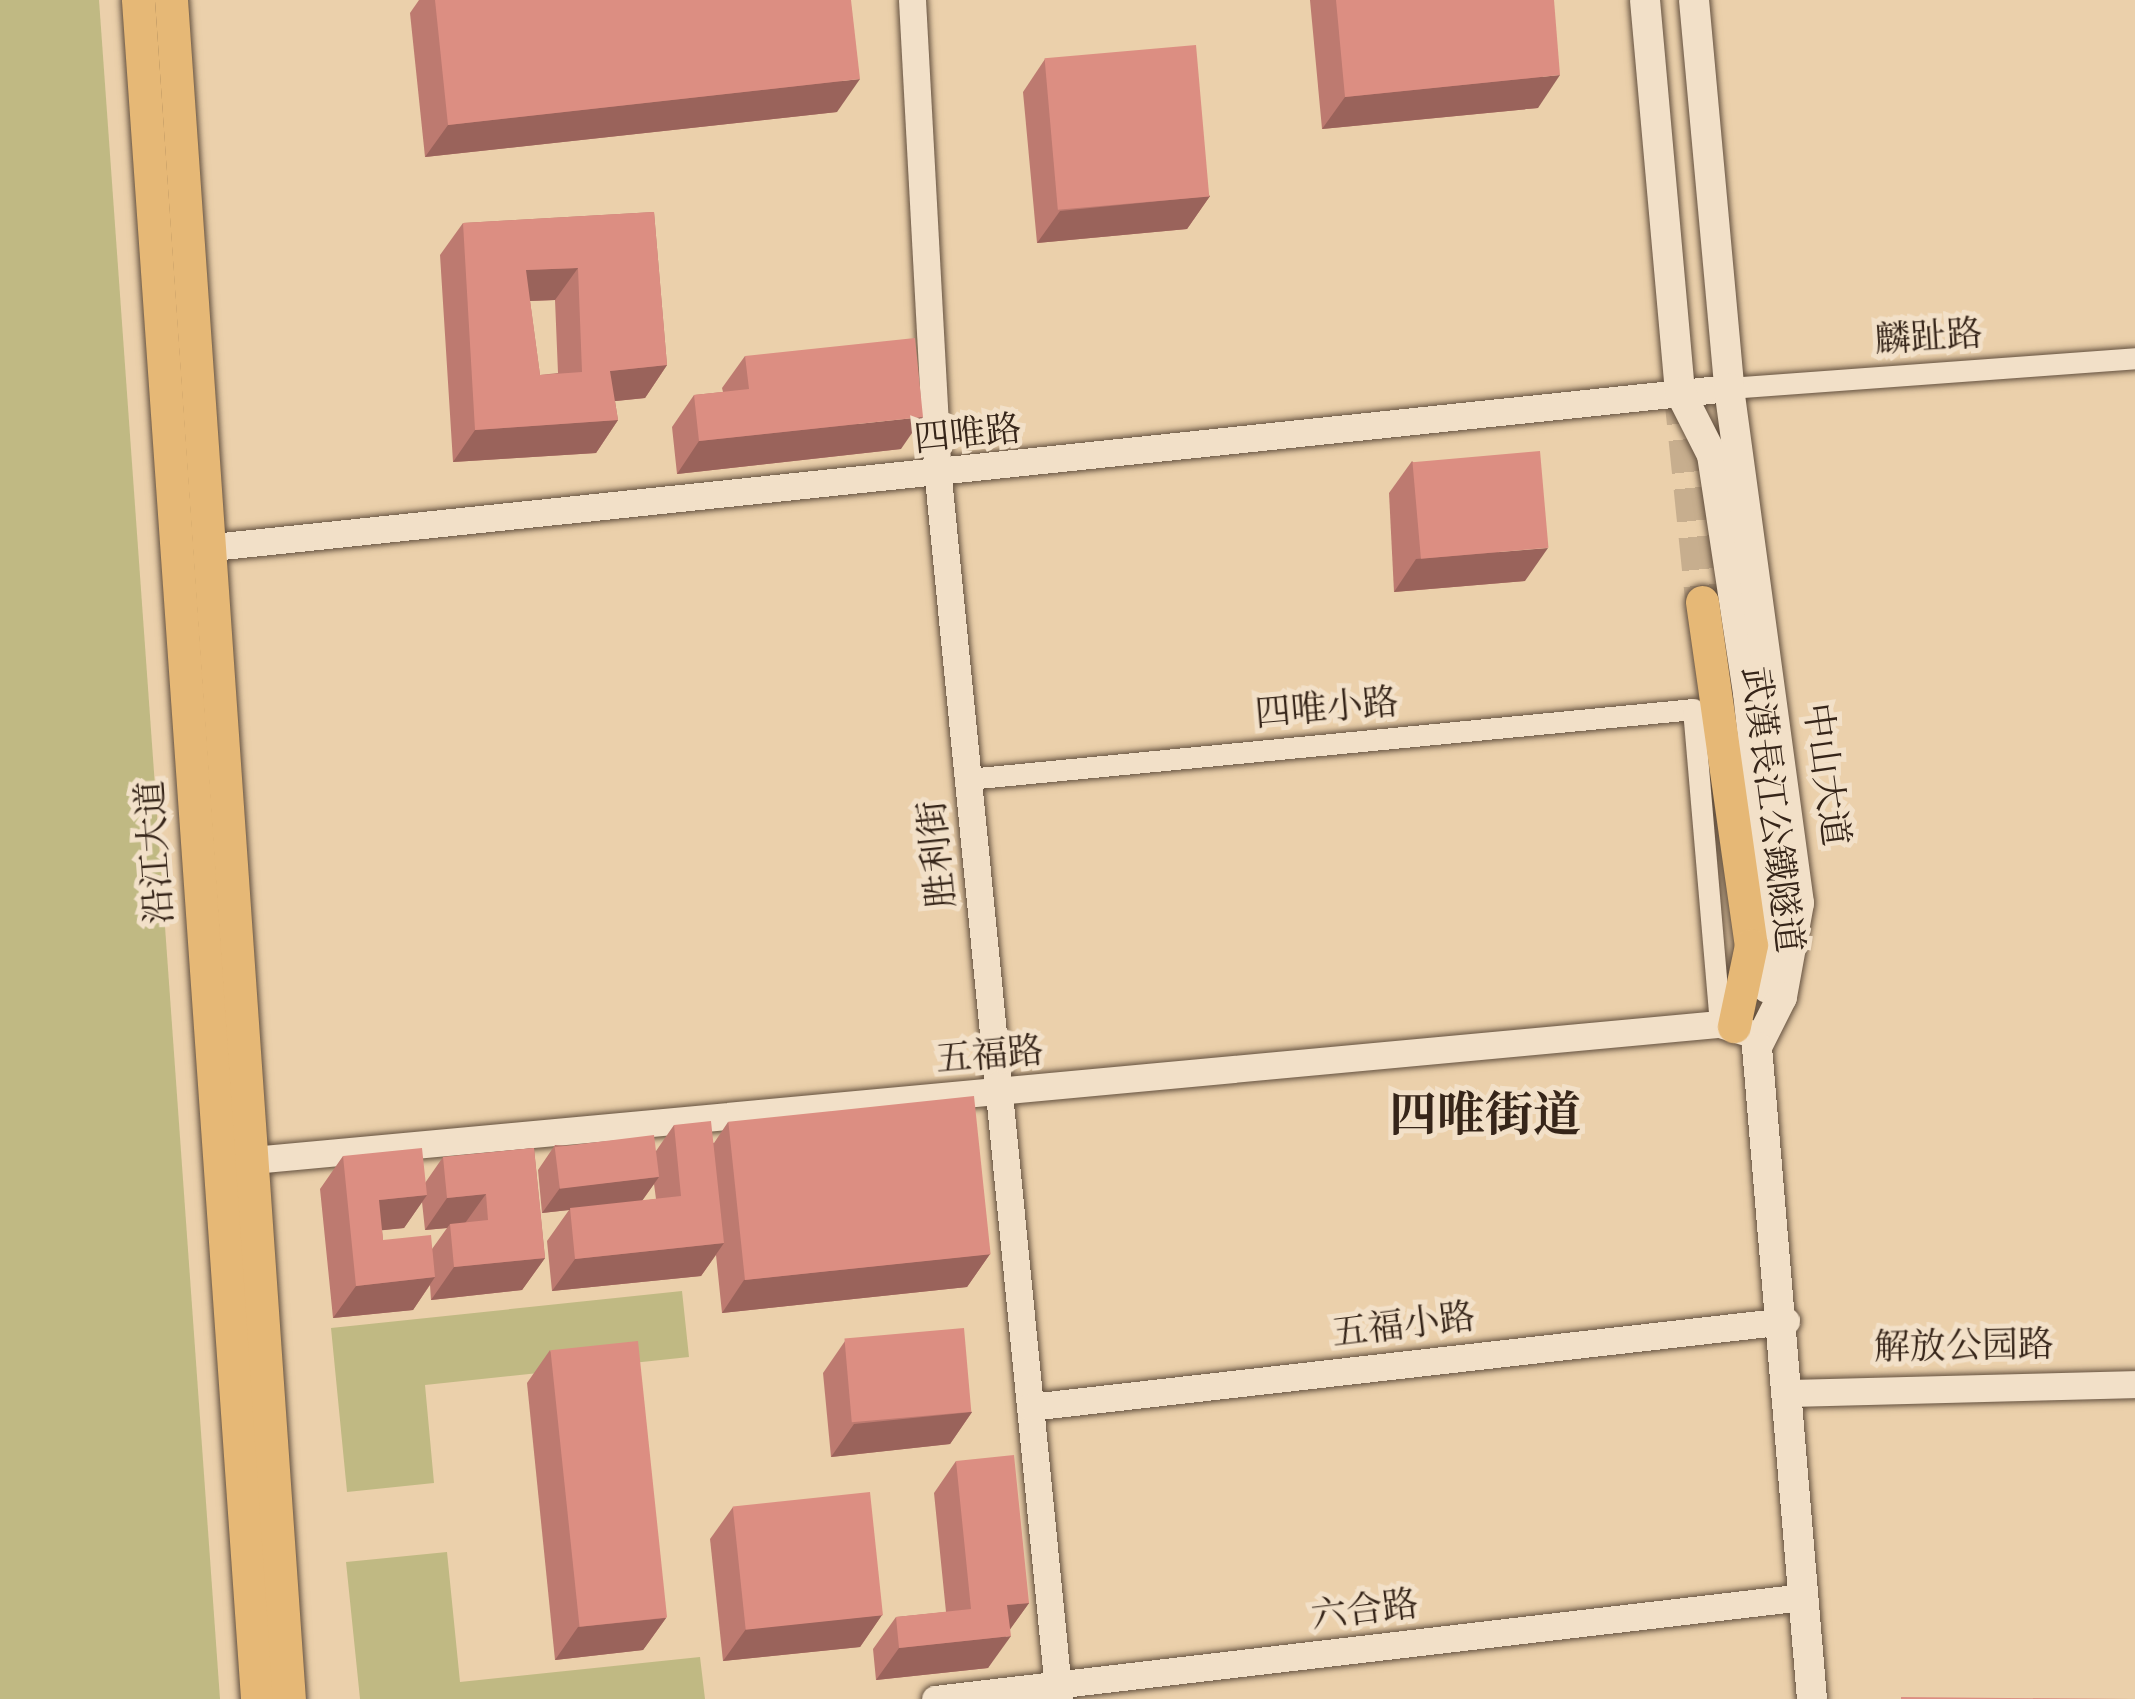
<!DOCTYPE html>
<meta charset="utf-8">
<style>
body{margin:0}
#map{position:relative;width:2135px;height:1699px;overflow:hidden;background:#ebd0ab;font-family:"Old Standard TT","Noto Serif SC",serif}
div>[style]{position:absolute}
.green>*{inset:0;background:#c0b983}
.primary-tunnel>*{height:33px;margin-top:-16.5px;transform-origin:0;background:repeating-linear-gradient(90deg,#c7ae8e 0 33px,transparent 0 49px)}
.roads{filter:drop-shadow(0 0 3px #63503e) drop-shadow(0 0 3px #63503e)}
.minor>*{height:21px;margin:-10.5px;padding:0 10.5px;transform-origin:10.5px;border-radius:10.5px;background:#f2e0c8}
.tertiary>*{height:27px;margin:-13.5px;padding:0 13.5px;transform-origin:13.5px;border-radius:13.5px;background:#f2e0c8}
.secondary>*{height:30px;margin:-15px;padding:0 15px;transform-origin:15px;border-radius:15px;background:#f2e0c8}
.primary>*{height:33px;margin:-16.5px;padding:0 16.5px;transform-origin:16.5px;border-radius:16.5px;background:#e6b876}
.wall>*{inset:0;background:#bd7a70}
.shaded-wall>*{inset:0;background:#9a635b}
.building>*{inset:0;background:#dc8e82;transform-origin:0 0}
span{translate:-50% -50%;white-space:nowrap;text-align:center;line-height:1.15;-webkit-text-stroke:10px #f2e0c8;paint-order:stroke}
.street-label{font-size:36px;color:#362519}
.district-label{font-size:48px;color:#362519;font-weight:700}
</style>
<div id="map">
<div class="green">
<i style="clip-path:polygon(0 0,99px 0,220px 1699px,0 1699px)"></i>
<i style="clip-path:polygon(682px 1291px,689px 1357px,425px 1385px,434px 1483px,347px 1492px,331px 1328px)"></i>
<i style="clip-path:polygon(447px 1552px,460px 1682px,700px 1657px,705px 1699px,360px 1699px,346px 1562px)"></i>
</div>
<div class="primary-tunnel">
<i style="left:1680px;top:390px;width:213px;rotate:84.1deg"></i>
</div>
<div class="roads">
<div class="minor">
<i style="left:1729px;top:388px;width:407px;rotate:-4.2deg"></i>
<i style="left:968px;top:779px;width:728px;rotate:-5.51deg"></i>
<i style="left:1693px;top:709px;width:316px;rotate:85.1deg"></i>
</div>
<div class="tertiary">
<i style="left:912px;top:0;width:479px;rotate:86.9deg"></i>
<i style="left:938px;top:478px;width:1227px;rotate:84.34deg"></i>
<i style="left:213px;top:547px;width:1524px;rotate:-5.99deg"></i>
<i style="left:231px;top:1162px;width:1495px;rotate:-5.3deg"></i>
<i style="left:1720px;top:1024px;width:30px;rotate:17deg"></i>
<i style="left:1794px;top:1393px;width:341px;rotate:-1.5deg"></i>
<i style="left:1030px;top:1407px;width:761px;rotate:-6.49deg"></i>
<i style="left:935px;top:1699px;width:874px;rotate:-6.7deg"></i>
</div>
<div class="secondary">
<i style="left:1645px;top:0;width:394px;rotate:84.9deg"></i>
<i style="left:1680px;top:392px;width:71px;rotate:63.1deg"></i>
<i style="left:1712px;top:455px;width:241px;rotate:81.4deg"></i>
<i style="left:1748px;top:693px;width:232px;rotate:83.8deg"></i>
<i style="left:1773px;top:924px;width:64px;rotate:95.4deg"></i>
<i style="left:1694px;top:0;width:390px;rotate:84.8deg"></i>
<i style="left:1729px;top:388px;width:520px;rotate:82.26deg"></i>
<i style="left:1799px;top:903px;width:96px;rotate:100.3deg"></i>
<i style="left:1782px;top:997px;width:56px;rotate:116.6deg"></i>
<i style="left:1757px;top:1047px;width:654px;rotate:85.18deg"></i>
</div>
<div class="primary">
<i style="left:138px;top:0;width:1703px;rotate:85.99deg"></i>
<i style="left:171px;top:0;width:1703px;rotate:86.03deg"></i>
<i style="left:1702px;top:602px;width:346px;rotate:81.9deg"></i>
<i style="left:1751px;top:945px;width:83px;rotate:101.9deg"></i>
</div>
</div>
<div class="wall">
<i style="clip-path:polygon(419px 0,851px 0,837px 112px,425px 157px,410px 13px)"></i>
<i style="clip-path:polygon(1310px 0,1554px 0,1538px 108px,1322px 129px)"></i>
<i style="clip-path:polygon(1045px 59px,1210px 196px,1187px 229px,1037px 243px,1023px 92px)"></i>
<i style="clip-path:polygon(evenodd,654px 212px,667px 365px,645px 398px,615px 401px,618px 420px,596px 453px,453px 462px,440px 255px,463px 223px,654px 212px,555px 300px,558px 373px,540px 375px,530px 301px,555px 300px)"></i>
<i style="clip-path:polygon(745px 356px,901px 449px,677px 474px,672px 427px,694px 395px,723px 392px,722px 388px)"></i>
<i style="clip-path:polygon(1412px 461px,1525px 581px,1394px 592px,1389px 493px)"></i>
<i style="clip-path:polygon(evenodd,728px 1122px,990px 1254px,967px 1287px,722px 1313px,716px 1255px,701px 1276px,552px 1291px,547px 1241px,569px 1210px,542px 1213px,538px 1170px,555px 1145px,656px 1151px,674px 1125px,714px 1143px,728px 1122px,654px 1184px,656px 1199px,642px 1201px,654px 1184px)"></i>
<i style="clip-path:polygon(evenodd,534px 1148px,545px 1258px,522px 1290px,431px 1300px,430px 1285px,413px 1310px,333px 1318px,320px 1189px,343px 1156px,425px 1183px,443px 1157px,534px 1148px,422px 1202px,425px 1230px,447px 1228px,432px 1249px,383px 1240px,382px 1230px,404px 1228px,422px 1202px)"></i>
<i style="clip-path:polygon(845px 1341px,972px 1412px,950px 1444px,831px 1457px,823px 1373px)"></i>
<i style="clip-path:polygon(550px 1350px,666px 1618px,643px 1650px,555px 1660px,527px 1383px)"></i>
<i style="clip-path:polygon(956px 1461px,1029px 1603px,1010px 1629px,988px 1668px,876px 1680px,873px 1649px,896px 1617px,946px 1612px,934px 1493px)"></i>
<i style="clip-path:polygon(733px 1507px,882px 1615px,860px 1647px,723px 1661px,710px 1539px)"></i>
</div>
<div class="shaded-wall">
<i style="clip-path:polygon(1560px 75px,1538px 108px,1322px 129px,1345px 97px)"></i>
<i style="clip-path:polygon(860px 79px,837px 112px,425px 157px,448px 125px)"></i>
<i style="clip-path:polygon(1210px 196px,1187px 229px,1037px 243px,1060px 211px)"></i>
<i style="clip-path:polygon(578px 268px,555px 300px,503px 302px,526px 270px)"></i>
<i style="clip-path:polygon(667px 365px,645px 398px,587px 404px,610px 371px)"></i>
<i style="clip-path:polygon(923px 417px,901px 449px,677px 474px,699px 441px)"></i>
<i style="clip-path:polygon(618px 420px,596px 453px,453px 462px,475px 430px)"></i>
<i style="clip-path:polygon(1548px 548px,1525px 581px,1394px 592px,1416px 559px)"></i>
<i style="clip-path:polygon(659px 1177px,641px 1202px,542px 1213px,560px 1188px)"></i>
<i style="clip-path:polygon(486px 1194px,463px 1226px,450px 1224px,447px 1228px,425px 1230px,447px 1198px)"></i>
<i style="clip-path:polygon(427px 1195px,404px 1228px,356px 1233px,379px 1200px)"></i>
<i style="clip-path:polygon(724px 1243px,701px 1276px,552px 1291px,575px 1259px)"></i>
<i style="clip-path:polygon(990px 1254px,967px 1287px,722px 1313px,744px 1280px)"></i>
<i style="clip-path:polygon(545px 1258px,522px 1290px,431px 1300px,454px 1267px)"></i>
<i style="clip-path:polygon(435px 1277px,413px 1310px,333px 1318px,356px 1286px)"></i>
<i style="clip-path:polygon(972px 1412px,950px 1444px,831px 1457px,854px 1424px)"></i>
<i style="clip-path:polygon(1029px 1603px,1006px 1635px,1007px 1605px)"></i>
<i style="clip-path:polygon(882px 1615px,860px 1647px,723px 1661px,746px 1629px)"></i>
<i style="clip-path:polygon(666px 1618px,643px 1650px,555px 1660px,578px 1627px)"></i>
<i style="clip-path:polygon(1011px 1636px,988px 1668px,876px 1680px,899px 1648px)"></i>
</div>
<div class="building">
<i style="clip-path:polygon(435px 0,851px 0,860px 79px,448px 125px)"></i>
<i style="clip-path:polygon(1336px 0,1554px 0,1560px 75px,1345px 97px)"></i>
<i style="left:1196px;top:45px;width:152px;height:152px;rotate:85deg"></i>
<i style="clip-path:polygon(evenodd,654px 212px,667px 365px,610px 371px,618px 420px,475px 430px,463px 223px,654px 212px,578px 268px,582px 372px,540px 375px,526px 270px,578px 268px)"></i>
<i style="clip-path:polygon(915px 338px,923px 417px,699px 441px,694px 395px,749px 389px,745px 356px)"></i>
<i style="left:1540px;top:451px;width:97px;height:128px;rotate:85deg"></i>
<i style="left:974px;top:1096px;width:159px;height:247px;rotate:84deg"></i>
<i style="clip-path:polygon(711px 1121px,724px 1243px,575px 1259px,570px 1208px,681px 1196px,674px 1125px)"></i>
<i style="left:654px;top:1135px;width:42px;height:100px;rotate:83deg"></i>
<i style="clip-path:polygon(422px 1148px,427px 1195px,379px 1200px,383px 1240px,431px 1235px,435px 1277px,356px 1286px,343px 1156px)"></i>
<i style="clip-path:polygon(534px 1148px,545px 1258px,454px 1267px,450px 1224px,488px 1220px,486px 1194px,447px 1198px,443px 1157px)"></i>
<i style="left:964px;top:1328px;width:84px;height:120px;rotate:85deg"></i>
<i style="left:638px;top:1341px;width:278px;height:88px;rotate:84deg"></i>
<i style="clip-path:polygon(1014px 1455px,1029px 1603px,1007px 1605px,1011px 1636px,899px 1648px,896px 1617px,971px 1609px,956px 1461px)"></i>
<i style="left:870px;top:1492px;width:124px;height:138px;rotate:84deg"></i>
<i style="clip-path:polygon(1901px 1697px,2135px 1699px,1901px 1699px)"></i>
</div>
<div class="street-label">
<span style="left:1929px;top:340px;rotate:-4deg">麟趾路</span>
<span style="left:968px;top:437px;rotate:-6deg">四唯路</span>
<span style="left:1327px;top:711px;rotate:-5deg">四唯小路</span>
<span style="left:1823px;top:775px;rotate:82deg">中山大道</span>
<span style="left:1769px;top:810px;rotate:83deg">武漢長江公鐵隧道</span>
<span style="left:158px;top:852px;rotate:-94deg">沿江大道</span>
<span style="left:940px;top:854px;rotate:-96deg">胜利街</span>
<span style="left:990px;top:1058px;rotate:-5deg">五福路</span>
<span style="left:1404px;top:1328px;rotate:-7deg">五福小路</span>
<span style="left:1964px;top:1349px;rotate:-1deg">解放公园路</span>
<span style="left:1365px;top:1613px;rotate:-7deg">六合路</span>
</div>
<div class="district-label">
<span style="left:1485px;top:1119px">四唯街道</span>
</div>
</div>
